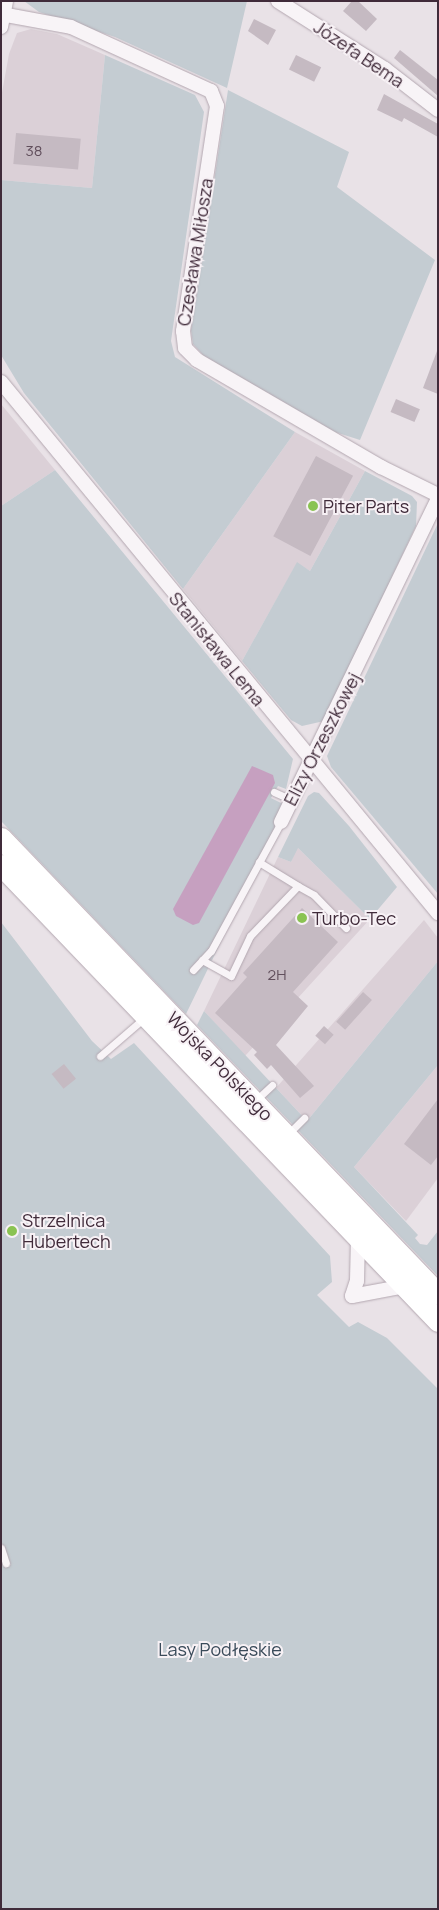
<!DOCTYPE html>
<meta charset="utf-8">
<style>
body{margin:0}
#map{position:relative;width:439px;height:1910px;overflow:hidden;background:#e9e2e7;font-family:Manrope,sans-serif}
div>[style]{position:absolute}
.built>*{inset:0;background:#dbd0d7}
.green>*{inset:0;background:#c4ccd2}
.water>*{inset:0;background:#c6a0c0}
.building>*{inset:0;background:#c5bac2;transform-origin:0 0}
.roads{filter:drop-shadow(0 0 1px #b3a7b0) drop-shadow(0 0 1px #b3a7b0)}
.service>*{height:7px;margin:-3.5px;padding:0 3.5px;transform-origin:3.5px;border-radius:3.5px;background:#f8f4f7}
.minor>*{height:14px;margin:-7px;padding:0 7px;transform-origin:7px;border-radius:7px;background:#f8f4f7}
.primary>*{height:21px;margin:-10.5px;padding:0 10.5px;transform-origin:10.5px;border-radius:10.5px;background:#fff}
.dots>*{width:14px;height:14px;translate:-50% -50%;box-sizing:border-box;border:2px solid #f7f1f5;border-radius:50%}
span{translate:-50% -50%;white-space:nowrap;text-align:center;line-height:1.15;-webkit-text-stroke:4px #f7f1f5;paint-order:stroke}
.number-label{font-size:15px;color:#614f5c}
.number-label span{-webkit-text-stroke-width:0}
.street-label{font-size:18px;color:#402b3a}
.poi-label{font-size:18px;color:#402b3a}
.left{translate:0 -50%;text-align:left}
.park-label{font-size:18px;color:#3a4b5a}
.frame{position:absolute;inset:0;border:2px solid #402b3a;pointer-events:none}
</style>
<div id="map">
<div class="built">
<i style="clip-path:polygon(31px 29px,57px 34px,105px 55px,92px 188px,1px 180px,1px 98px,9px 54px,17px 33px)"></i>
<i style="clip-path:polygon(1px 404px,55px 470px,1px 506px)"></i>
<i style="clip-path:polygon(295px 432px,365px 471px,310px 571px,297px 563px,242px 661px,183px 589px)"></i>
<i style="clip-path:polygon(297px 847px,370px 919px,245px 1056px,204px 1011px,278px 857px,291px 862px)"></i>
<i style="clip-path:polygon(424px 920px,438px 938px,438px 961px,307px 1121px,276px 1088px)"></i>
<i style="clip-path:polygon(438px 1065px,438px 1178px,406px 1221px,354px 1167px)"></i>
</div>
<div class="green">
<i style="clip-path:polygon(24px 1px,247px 1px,227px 88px,115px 37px,39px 12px)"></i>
<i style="clip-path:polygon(105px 55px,195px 95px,204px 112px,171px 341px,175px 357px,295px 432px,183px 589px,24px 393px,1px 355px,1px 180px,92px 188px)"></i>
<i style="clip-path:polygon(228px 90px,349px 152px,337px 187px,435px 260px,360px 440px,335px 432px,204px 356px,193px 344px,191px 330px)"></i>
<i style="clip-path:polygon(55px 470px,293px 759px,286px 789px,278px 786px,271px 798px,287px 806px,186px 1014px,1px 821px,1px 506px)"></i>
<i style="clip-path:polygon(365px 471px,412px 496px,417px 502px,416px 526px,324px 721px,302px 726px,291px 720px,242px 661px,297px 562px,310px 571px)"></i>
<i style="clip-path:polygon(438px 523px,438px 894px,331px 767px,327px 756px)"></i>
<i style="clip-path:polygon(314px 792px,319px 793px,349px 826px,397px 887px,370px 919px,298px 848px,291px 862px,278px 857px,308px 796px)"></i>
<i style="clip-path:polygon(1px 922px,92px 1041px,111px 1059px,134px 1043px,330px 1256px,332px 1282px,317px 1295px,349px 1327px,358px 1322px,387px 1338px,438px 1389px,438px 1909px,1px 1909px)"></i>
<i style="clip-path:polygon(438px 961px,438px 1065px,354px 1167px,418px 1235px,415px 1238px,420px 1244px,427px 1245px,438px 1231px,438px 1276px,197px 1025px,204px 1011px,307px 1121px)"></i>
</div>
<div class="water">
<i style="clip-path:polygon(252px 766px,273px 775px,275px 783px,199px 923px,193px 925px,176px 916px,173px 909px)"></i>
</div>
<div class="building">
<i style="clip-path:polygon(352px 1px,358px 1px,377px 19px,366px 31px,343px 11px)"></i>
<i style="clip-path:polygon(254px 19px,276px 30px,268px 45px,248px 31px)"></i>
<i style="clip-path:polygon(400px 50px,438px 80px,438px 96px,394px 58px)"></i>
<i style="left:296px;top:55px;width:28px;height:16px;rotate:26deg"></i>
<i style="clip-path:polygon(384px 94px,438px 124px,438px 137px,404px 118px,402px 122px,377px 110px)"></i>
<i style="left:16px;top:133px;width:65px;height:31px;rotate:5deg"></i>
<i style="clip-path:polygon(437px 351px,438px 351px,438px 394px,423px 388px)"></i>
<i style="left:396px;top:399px;width:26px;height:14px;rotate:23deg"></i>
<i style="left:316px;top:456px;width:42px;height:91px;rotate:28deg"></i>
<i style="clip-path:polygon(302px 908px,338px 942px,293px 992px,308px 1006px,276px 1045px,314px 1086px,300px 1098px,271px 1065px,267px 1069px,254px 1055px,257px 1052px,215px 1013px,247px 977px,243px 973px)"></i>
<i style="left:363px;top:992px;width:12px;height:40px;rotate:42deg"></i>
<i style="left:324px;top:1026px;width:13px;height:13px;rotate:42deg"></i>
<i style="left:64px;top:1064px;width:19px;height:16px;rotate:51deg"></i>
<i style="clip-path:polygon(438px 1099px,438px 1156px,431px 1165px,404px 1144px)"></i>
</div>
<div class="roads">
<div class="service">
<i style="left:274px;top:792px;width:20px;rotate:24deg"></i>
<i style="left:298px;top:886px;width:18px;rotate:29deg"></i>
<i style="left:314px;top:895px;width:46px;rotate:45.9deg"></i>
<i style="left:202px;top:960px;width:33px;rotate:29deg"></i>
<i style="left:231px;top:976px;width:44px;rotate:-64.6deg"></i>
<i style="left:250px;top:936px;width:69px;rotate:-46.2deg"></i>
<i style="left:298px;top:886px;width:46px;rotate:-148.4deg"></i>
<i style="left:193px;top:970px;width:26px;rotate:-47deg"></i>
<i style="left:211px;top:951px;width:147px;rotate:-61.5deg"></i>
<i style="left:100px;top:1056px;width:58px;rotate:-40.8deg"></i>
<i style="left:256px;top:1100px;width:22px;rotate:-43deg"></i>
<i style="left:288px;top:1134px;width:23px;rotate:-45deg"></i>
<i style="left:1px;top:1548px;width:16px;rotate:72deg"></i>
</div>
<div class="minor">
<i style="left:278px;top:1px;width:127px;rotate:32.4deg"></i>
<i style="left:385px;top:69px;width:67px;rotate:37.7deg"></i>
<i style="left:1px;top:14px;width:71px;rotate:10.5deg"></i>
<i style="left:71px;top:27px;width:154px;rotate:24.6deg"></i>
<i style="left:211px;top:91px;width:16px;rotate:68deg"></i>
<i style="left:217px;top:106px;width:228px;rotate:98.6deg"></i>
<i style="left:183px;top:331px;width:17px;rotate:83deg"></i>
<i style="left:185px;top:348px;width:17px;rotate:45deg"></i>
<i style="left:197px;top:360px;width:213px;rotate:30.2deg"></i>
<i style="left:381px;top:467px;width:64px;rotate:26.2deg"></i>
<i style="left:1px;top:27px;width:26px;rotate:-79deg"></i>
<i style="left:1px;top:382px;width:688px;rotate:50.55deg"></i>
<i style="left:281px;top:822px;width:359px;rotate:-64.1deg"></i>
<i style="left:352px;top:1296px;width:16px;rotate:-72deg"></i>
<i style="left:357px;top:1281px;width:45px;rotate:-88.7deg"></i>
<i style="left:352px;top:1296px;width:55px;rotate:-10.5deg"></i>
</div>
<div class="primary">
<i style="left:1px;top:838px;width:632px;rotate:46.22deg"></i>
<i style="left:1px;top:865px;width:632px;rotate:46.22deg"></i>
</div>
</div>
<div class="dots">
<i style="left:313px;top:506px;background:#8ac352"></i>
<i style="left:302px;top:918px;background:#8ac352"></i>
<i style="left:12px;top:1231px;background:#8ac352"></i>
</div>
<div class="number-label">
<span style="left:34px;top:151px">38</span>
<span style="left:277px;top:975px">2H</span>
</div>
<div class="street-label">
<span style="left:359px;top:54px;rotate:34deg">Józefa Bema</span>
<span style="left:195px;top:252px;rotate:-81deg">Czesława Miłosza</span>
<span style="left:217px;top:649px;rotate:51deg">Stanisława Lema</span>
<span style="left:322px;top:739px;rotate:-63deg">Elizy Orzeszkowej</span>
<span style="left:220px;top:1066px;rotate:46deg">Wojska Polskiego</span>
</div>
<div class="poi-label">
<span class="left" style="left:323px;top:506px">Piter Parts</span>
<span class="left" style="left:312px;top:918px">Turbo-Tec</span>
<span class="left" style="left:22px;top:1231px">Strzelnica<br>Hubertech</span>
</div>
<div class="park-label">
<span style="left:220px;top:1649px">Lasy Podłęskie</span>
</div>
<div class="frame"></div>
</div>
